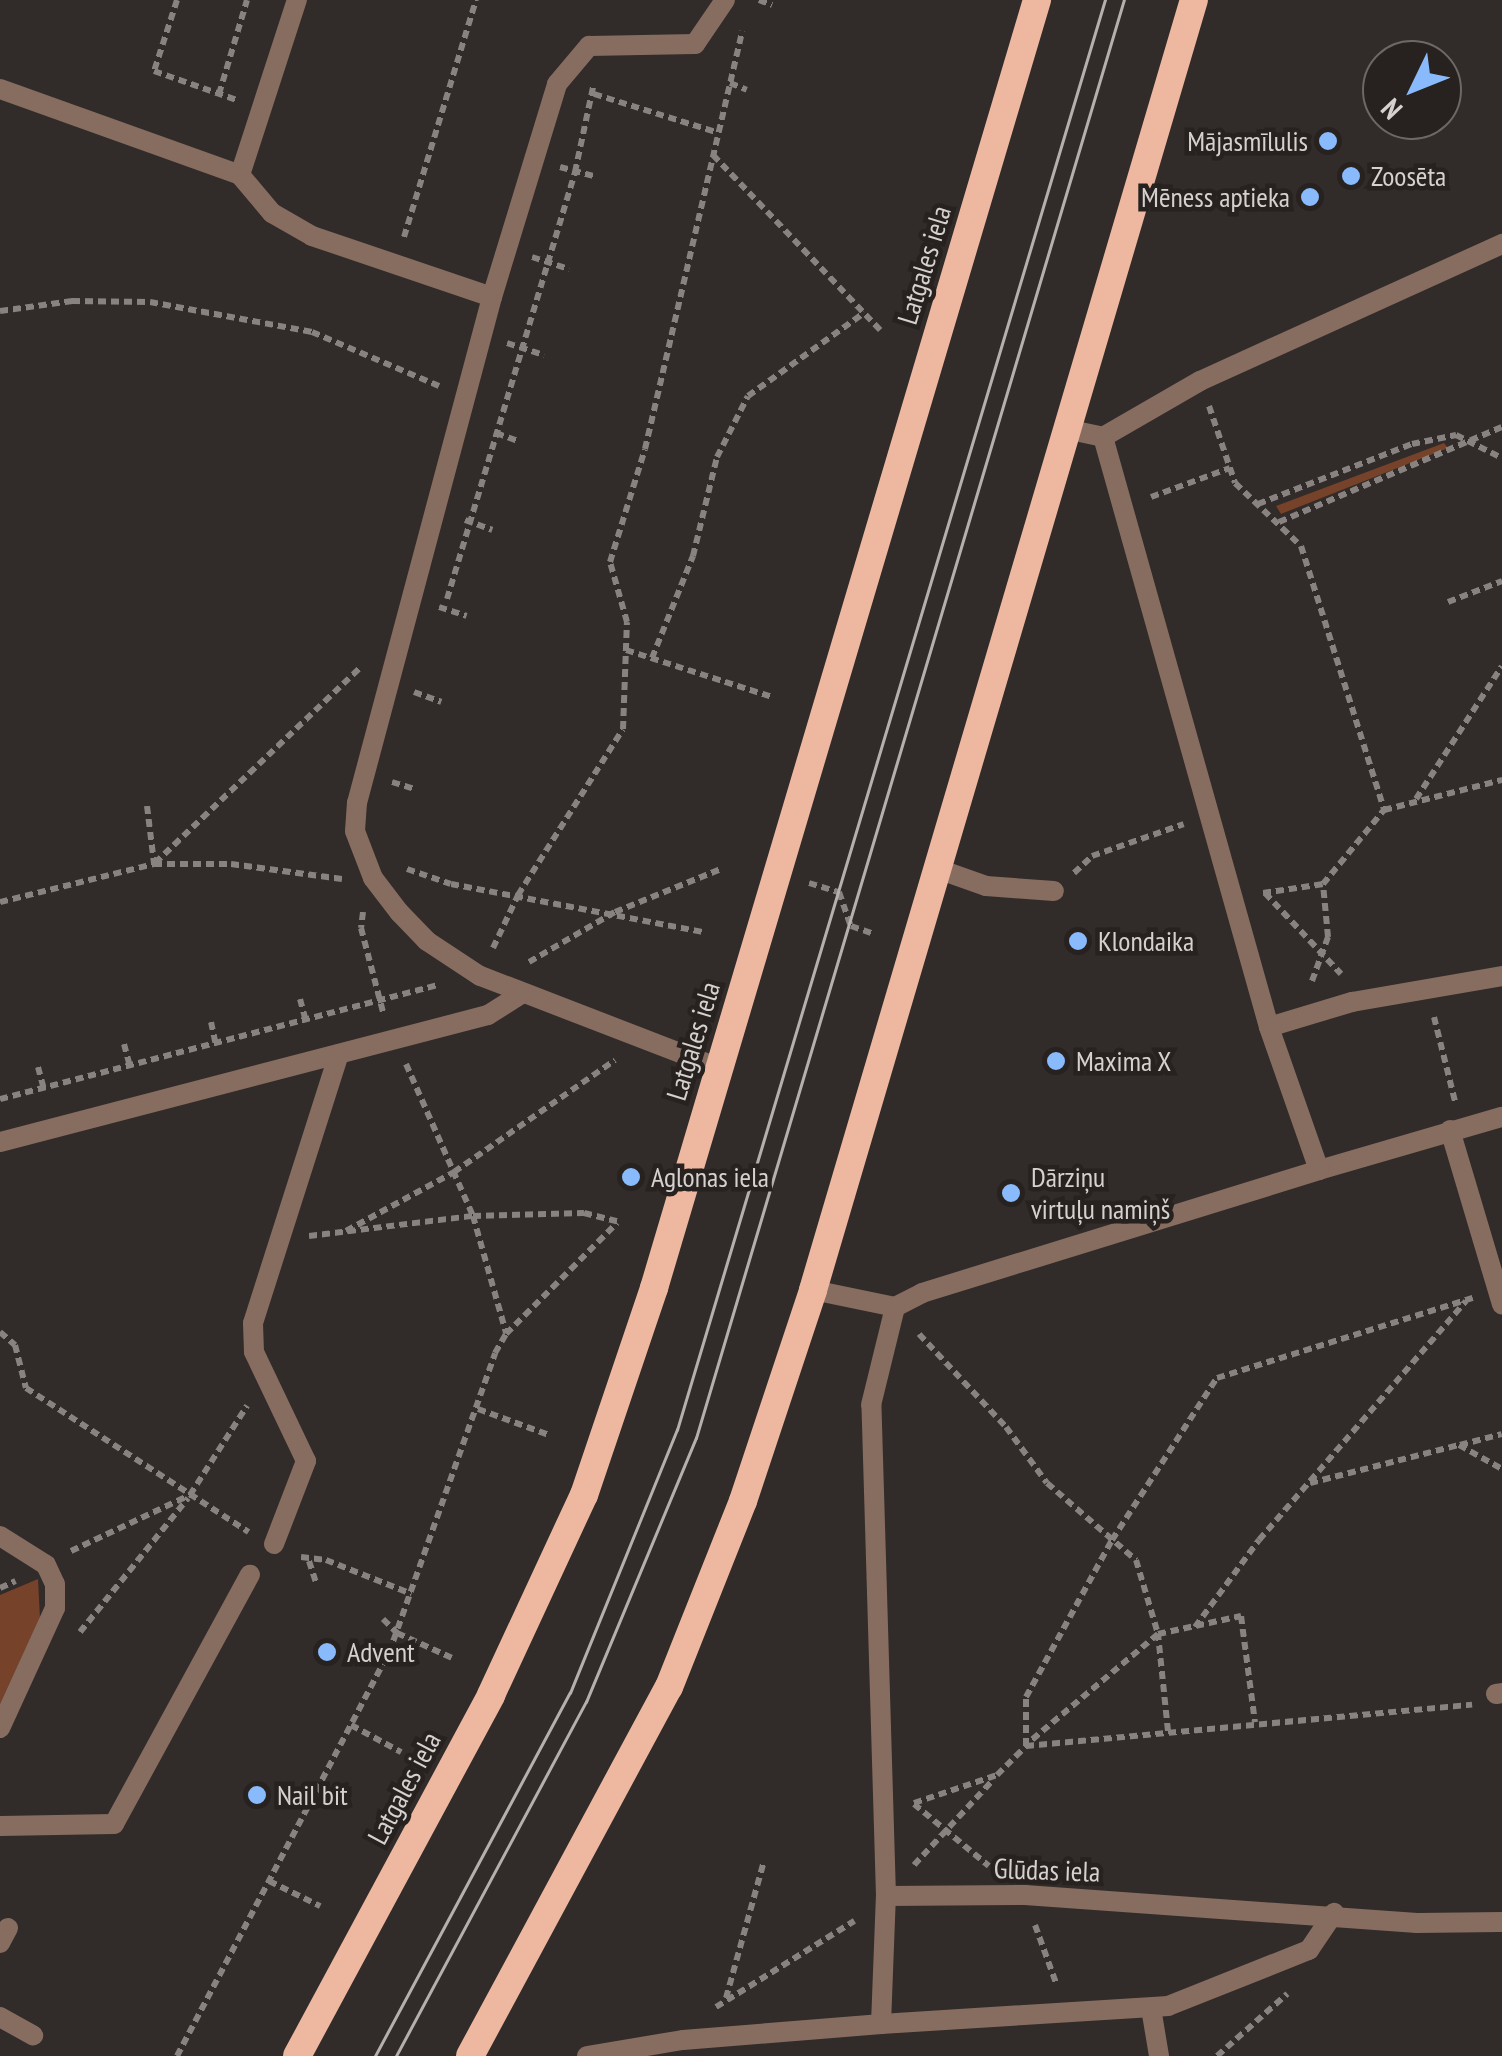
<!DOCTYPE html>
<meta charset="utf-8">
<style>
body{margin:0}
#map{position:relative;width:1502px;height:2056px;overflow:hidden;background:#312b29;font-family:"PT Sans Narrow",sans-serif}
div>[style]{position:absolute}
.green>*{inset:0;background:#764229}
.path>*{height:6px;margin-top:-3px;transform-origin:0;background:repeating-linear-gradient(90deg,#888381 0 8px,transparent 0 13px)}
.service>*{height:20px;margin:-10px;padding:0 10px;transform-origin:10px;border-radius:10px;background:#876c60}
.minor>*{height:20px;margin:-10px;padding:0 10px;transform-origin:10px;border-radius:10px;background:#876c60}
.trunk>*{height:28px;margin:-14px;padding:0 14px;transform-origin:14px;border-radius:14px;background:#eeb8a0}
.tram>*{height:2.5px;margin:-1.25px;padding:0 1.25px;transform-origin:1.25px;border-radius:1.25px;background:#b5b0ae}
.dots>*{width:28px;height:28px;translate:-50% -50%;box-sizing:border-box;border:5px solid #27221f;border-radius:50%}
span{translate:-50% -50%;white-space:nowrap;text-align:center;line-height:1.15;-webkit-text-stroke:9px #27221f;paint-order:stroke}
.poi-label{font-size:28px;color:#d5d1cf}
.right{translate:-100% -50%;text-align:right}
.left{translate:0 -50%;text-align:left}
.street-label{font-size:28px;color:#d5d1cf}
.north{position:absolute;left:1362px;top:40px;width:100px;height:100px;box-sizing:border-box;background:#27221f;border:2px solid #6d6865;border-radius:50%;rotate:227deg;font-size:28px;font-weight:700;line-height:40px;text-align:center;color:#d5d1cf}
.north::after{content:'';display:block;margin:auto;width:35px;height:45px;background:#88bafc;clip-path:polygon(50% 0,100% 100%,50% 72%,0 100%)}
</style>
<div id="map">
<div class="green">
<i style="clip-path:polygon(1444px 443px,1448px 448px,1281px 514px,1276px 506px)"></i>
<i style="clip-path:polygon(38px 1579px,40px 1618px,0 1704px,0 1595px)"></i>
</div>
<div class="path">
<i style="left:177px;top:0;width:75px;rotate:107.9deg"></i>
<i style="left:154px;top:71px;width:88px;rotate:19.3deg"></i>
<i style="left:759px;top:0;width:14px;rotate:21deg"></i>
<i style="left:730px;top:83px;width:18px;rotate:22deg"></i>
<i style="left:219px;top:94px;width:98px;rotate:-73.4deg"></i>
<i style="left:594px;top:94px;width:128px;rotate:17.3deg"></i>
<i style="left:713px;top:155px;width:242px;rotate:46.3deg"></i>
<i style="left:560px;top:167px;width:38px;rotate:15deg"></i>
<i style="left:404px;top:237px;width:248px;rotate:-73.1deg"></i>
<i style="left:532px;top:257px;width:39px;rotate:18deg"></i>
<i style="left:0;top:311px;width:73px;rotate:-7.9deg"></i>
<i style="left:72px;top:301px;width:78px;rotate:0.7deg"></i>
<i style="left:150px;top:302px;width:165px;rotate:10.5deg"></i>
<i style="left:312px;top:332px;width:138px;rotate:23deg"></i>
<i style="left:507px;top:343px;width:39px;rotate:18deg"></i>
<i style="left:1209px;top:406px;width:81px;rotate:71.3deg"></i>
<i style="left:1235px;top:483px;width:91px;rotate:43.7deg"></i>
<i style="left:1301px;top:546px;width:277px;rotate:72.5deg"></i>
<i style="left:496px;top:433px;width:23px;rotate:20deg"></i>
<i style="left:1151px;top:497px;width:84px;rotate:-20.2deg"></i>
<i style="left:1258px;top:504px;width:165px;rotate:-21.3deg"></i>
<i style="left:1412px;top:444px;width:45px;rotate:-11.6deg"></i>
<i style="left:1456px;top:435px;width:51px;rotate:26.6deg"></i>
<i style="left:465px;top:520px;width:29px;rotate:20deg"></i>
<i style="left:1279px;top:522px;width:242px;rotate:-23.1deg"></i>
<i style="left:447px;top:599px;width:446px;rotate:-73.3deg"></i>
<i style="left:575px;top:172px;width:87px;rotate:-78deg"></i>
<i style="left:1448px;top:602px;width:58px;rotate:-21.3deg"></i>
<i style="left:439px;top:607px;width:29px;rotate:18deg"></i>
<i style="left:626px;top:650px;width:153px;rotate:17.8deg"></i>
<i style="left:652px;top:658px;width:110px;rotate:-68.1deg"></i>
<i style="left:693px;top:556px;width:102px;rotate:-76.4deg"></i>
<i style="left:717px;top:457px;width:68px;rotate:-63.1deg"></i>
<i style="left:748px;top:396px;width:143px;rotate:-35.6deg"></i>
<i style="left:414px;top:692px;width:29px;rotate:20deg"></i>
<i style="left:392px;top:782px;width:24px;rotate:17deg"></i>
<i style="left:1416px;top:799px;width:158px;rotate:-57.1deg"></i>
<i style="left:147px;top:806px;width:57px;rotate:83deg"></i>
<i style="left:155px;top:863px;width:283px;rotate:-43.6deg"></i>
<i style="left:407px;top:869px;width:46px;rotate:18.8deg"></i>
<i style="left:451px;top:884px;width:257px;rotate:10.8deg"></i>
<i style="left:1074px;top:873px;width:25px;rotate:-43deg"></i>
<i style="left:1092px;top:856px;width:97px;rotate:-19.2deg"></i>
<i style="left:809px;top:883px;width:31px;rotate:17deg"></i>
<i style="left:839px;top:892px;width:36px;rotate:71deg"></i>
<i style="left:851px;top:926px;width:24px;rotate:19deg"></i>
<i style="left:1263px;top:893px;width:61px;rotate:-8.5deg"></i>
<i style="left:1265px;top:893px;width:111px;rotate:46.8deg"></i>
<i style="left:0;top:902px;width:159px;rotate:-13.9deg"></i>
<i style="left:154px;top:864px;width:77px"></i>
<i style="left:231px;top:864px;width:112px;rotate:7.7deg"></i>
<i style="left:363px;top:912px;width:16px;rotate:97deg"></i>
<i style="left:361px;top:928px;width:87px;rotate:75.3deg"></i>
<i style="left:493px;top:948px;width:59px;rotate:-64.7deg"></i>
<i style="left:518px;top:895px;width:196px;rotate:-57.7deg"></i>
<i style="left:623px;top:729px;width:107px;rotate:-87.9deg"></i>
<i style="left:627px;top:622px;width:62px;rotate:-105.8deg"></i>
<i style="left:610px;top:562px;width:118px;rotate:-72.8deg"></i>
<i style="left:645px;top:449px;width:429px;rotate:-76.9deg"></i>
<i style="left:529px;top:962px;width:99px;rotate:-30.2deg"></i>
<i style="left:615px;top:912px;width:114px;rotate:-22.1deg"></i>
<i style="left:1312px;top:981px;width:47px;rotate:-70deg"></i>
<i style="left:1328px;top:937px;width:53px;rotate:-95.4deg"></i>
<i style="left:1323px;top:884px;width:96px;rotate:-50.5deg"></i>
<i style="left:1384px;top:810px;width:122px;rotate:-14.3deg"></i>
<i style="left:300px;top:999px;width:24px;rotate:75deg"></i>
<i style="left:1434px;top:1017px;width:87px;rotate:76deg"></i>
<i style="left:211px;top:1022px;width:24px;rotate:78deg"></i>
<i style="left:124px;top:1044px;width:24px;rotate:75deg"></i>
<i style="left:406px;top:1064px;width:166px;rotate:66.2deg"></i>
<i style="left:473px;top:1216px;width:122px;rotate:74.2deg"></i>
<i style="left:38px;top:1067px;width:23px;rotate:75deg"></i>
<i style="left:0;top:1099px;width:454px;rotate:-14.6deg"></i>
<i style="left:346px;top:1231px;width:123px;rotate:-28.6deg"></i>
<i style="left:454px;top:1172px;width:196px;rotate:-34.8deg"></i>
<i style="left:309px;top:1236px;width:165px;rotate:-7deg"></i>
<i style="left:473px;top:1216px;width:111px;rotate:-1.5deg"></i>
<i style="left:584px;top:1213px;width:34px;rotate:14deg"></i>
<i style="left:0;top:1332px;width:20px;rotate:41deg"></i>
<i style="left:15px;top:1345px;width:44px;rotate:75.7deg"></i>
<i style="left:26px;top:1388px;width:265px;rotate:32.9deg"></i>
<i style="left:919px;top:1334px;width:127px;rotate:46.9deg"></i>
<i style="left:1006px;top:1427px;width:69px;rotate:53.8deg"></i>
<i style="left:1047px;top:1483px;width:118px;rotate:40.9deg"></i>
<i style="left:1136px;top:1560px;width:77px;rotate:73.4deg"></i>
<i style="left:1158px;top:1634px;width:171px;rotate:140deg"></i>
<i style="left:478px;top:1409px;width:76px;rotate:20.1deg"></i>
<i style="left:1460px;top:1445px;width:43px;rotate:-14.7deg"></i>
<i style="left:1310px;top:1483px;width:154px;rotate:-14.3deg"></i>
<i style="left:1459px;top:1445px;width:49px;rotate:29.2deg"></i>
<i style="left:71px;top:1551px;width:132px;rotate:-25.2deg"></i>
<i style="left:190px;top:1495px;width:106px;rotate:-57.4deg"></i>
<i style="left:301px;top:1557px;width:25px;rotate:7deg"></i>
<i style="left:326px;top:1560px;width:92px;rotate:21.6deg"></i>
<i style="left:309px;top:1561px;width:23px;rotate:72deg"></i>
<i style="left:0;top:1588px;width:17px;rotate:-24deg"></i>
<i style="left:383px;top:1619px;width:20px;rotate:45deg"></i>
<i style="left:397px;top:1633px;width:60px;rotate:24.4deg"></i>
<i style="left:1195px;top:1627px;width:108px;rotate:-53.7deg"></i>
<i style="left:1259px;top:1540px;width:316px;rotate:-49.1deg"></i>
<i style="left:80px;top:1632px;width:172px;rotate:-51.1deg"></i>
<i style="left:351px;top:1725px;width:57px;rotate:28.4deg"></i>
<i style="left:1168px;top:1731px;width:98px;rotate:-95.9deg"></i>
<i style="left:1158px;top:1634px;width:85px;rotate:-12.2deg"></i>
<i style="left:1241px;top:1616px;width:107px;rotate:82.5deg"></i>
<i style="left:1026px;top:1746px;width:49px;rotate:-90deg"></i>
<i style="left:1026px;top:1697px;width:179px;rotate:-61.3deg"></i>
<i style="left:1112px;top:1540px;width:193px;rotate:-57.1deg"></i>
<i style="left:1217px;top:1378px;width:268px;rotate:-17.4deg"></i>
<i style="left:914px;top:1803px;width:88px;rotate:-18.6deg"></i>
<i style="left:997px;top:1775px;width:41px;rotate:-45deg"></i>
<i style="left:1026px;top:1746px;width:448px;rotate:-5.3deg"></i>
<i style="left:914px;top:1804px;width:97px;rotate:39.6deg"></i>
<i style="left:914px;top:1865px;width:117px;rotate:-47.1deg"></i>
<i style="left:269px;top:1881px;width:57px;rotate:26.1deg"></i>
<i style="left:1035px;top:1925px;width:62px;rotate:70.1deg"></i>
<i style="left:726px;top:1998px;width:142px;rotate:-74.5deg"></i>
<i style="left:716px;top:2007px;width:163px;rotate:-31.9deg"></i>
<i style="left:177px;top:2056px;width:455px;rotate:-62.3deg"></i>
<i style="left:389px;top:1653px;width:318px;rotate:-70.5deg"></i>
<i style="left:495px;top:1353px;width:22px;rotate:-60deg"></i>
<i style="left:506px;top:1334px;width:157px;rotate:-45deg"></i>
<i style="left:1217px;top:2056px;width:94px;rotate:-41.5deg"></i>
</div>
<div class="service">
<i style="left:938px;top:869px;width:51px;rotate:19.5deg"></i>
<i style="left:986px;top:886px;width:68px;rotate:4.2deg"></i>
<i style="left:1496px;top:1694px;width:6px;rotate:-9deg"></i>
<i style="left:0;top:1826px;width:114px;rotate:-1deg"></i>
<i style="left:114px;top:1824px;width:284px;rotate:-61.4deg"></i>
</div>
<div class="minor">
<i style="left:0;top:89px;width:255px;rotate:19.7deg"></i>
<i style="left:240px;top:175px;width:50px;rotate:49.9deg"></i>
<i style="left:272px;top:213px;width:46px;rotate:29.9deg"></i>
<i style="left:312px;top:236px;width:190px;rotate:18.7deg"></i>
<i style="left:240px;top:175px;width:184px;rotate:-72deg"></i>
<i style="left:1066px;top:429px;width:38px;rotate:12deg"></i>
<i style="left:1103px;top:437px;width:112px;rotate:-30deg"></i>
<i style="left:1200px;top:381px;width:332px;rotate:-24.4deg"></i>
<i style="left:1269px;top:1027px;width:87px;rotate:-16.8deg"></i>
<i style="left:1352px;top:1002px;width:152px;rotate:-9.8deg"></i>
<i style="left:719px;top:1068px;width:256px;rotate:-158.9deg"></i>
<i style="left:480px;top:976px;width:64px;rotate:-146.6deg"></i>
<i style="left:427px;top:941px;width:40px;rotate:-134deg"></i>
<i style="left:399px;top:912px;width:43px;rotate:-127.4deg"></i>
<i style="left:373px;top:878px;width:50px;rotate:-111deg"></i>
<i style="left:355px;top:831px;width:28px;rotate:-86deg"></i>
<i style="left:357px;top:803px;width:524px;rotate:-75.06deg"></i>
<i style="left:492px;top:297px;width:223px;rotate:-73deg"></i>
<i style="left:557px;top:84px;width:50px;rotate:-49.9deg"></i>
<i style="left:589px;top:46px;width:106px;rotate:-1.1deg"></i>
<i style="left:695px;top:44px;width:53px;rotate:-55.7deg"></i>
<i style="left:1450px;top:1130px;width:182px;rotate:73.4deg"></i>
<i style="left:0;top:1142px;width:504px;rotate:-14.59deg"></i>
<i style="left:488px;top:1015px;width:41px;rotate:-32.2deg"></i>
<i style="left:1319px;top:1170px;width:191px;rotate:-16.2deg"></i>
<i style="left:813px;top:1290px;width:84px;rotate:11.7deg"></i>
<i style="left:895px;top:1307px;width:30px;rotate:-27deg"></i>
<i style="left:922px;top:1293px;width:416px;rotate:-17.2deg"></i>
<i style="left:1319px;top:1170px;width:151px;rotate:-109.3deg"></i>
<i style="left:1269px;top:1027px;width:613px;rotate:-105.71deg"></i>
<i style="left:0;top:1536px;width:54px;rotate:32.2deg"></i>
<i style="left:46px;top:1565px;width:21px;rotate:65deg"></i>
<i style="left:55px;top:1584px;width:24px;rotate:90deg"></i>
<i style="left:55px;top:1608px;width:132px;rotate:114.6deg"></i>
<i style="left:274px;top:1544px;width:89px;rotate:-68.9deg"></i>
<i style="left:306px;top:1461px;width:121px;rotate:-115.5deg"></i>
<i style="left:254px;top:1352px;width:29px;rotate:-92deg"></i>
<i style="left:253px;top:1323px;width:282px;rotate:-72.3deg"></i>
<i style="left:886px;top:1896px;width:491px;rotate:-91.7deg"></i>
<i style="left:871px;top:1405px;width:101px;rotate:-76.2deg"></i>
<i style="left:0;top:1943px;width:17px;rotate:-62deg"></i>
<i style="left:1151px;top:2008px;width:49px;rotate:80.5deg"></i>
<i style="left:0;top:2017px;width:38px;rotate:29deg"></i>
<i style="left:881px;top:2024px;width:288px;rotate:-3.6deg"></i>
<i style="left:1168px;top:2006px;width:152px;rotate:-21.7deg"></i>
<i style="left:1309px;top:1950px;width:45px;rotate:-56deg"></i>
<i style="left:587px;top:2056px;width:97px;rotate:-9.5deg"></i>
<i style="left:683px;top:2040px;width:199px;rotate:-4.6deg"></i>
<i style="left:881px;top:2024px;width:128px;rotate:-87.8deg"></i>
<i style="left:886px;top:1896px;width:139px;rotate:-0.4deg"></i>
<i style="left:1025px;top:1895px;width:393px;rotate:4.1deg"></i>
<i style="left:1417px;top:1923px;width:85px;rotate:-0.7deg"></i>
</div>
<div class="trunk">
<i style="left:297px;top:2056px;width:410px;rotate:-61.7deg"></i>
<i style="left:491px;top:1695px;width:221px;rotate:-65.1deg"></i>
<i style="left:584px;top:1495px;width:219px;rotate:-71.3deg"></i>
<i style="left:654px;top:1288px;width:1344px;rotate:-73.44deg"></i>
<i style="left:470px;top:2056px;width:419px;rotate:-61.7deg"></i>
<i style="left:669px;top:1687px;width:200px;rotate:-68.3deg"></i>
<i style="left:743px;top:1501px;width:222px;rotate:-71.6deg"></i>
<i style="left:813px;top:1290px;width:1345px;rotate:-73.55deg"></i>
</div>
<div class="tram">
<i style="left:375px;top:2056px;width:412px;rotate:-61.8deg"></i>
<i style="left:570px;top:1693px;width:284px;rotate:-67.9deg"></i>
<i style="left:677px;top:1430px;width:1493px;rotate:-73.34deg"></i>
<i style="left:396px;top:2056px;width:402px;rotate:-61.8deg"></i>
<i style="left:586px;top:1702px;width:286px;rotate:-67.4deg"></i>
<i style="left:696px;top:1438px;width:1500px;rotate:-73.43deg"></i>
</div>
<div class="dots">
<i style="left:1328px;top:141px;background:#88bafc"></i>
<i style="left:1351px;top:176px;background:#88bafc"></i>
<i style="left:1310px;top:197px;background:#88bafc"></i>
<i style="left:1078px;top:941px;background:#88bafc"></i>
<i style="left:1056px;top:1061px;background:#88bafc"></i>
<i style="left:631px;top:1177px;background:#88bafc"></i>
<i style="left:1011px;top:1193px;background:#88bafc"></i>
<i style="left:327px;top:1652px;background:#88bafc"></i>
<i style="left:257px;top:1795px;background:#88bafc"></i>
</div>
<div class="poi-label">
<span class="right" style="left:1308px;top:141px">Mājasmīlulis</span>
<span class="left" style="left:1371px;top:176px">Zoosēta</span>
<span class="right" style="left:1290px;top:197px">Mēness aptieka</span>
<span class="left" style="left:1098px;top:941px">Klondaika</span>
<span class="left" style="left:1076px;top:1061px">Maxima X</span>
<span class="left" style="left:651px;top:1177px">Aglonas iela</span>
<span class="left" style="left:1031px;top:1193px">Dārziņu<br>virtuļu namiņš</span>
<span class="left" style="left:347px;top:1652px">Advent</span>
<span class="left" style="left:277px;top:1795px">Nail bit</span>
</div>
<div class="street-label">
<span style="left:924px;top:265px;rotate:-73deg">Latgales iela</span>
<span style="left:693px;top:1041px;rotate:-73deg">Latgales iela</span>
<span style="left:404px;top:1788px;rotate:-62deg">Latgales iela</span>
<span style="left:1047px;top:1870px;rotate:2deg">Glūdas iela</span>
</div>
<div class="north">N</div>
</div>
